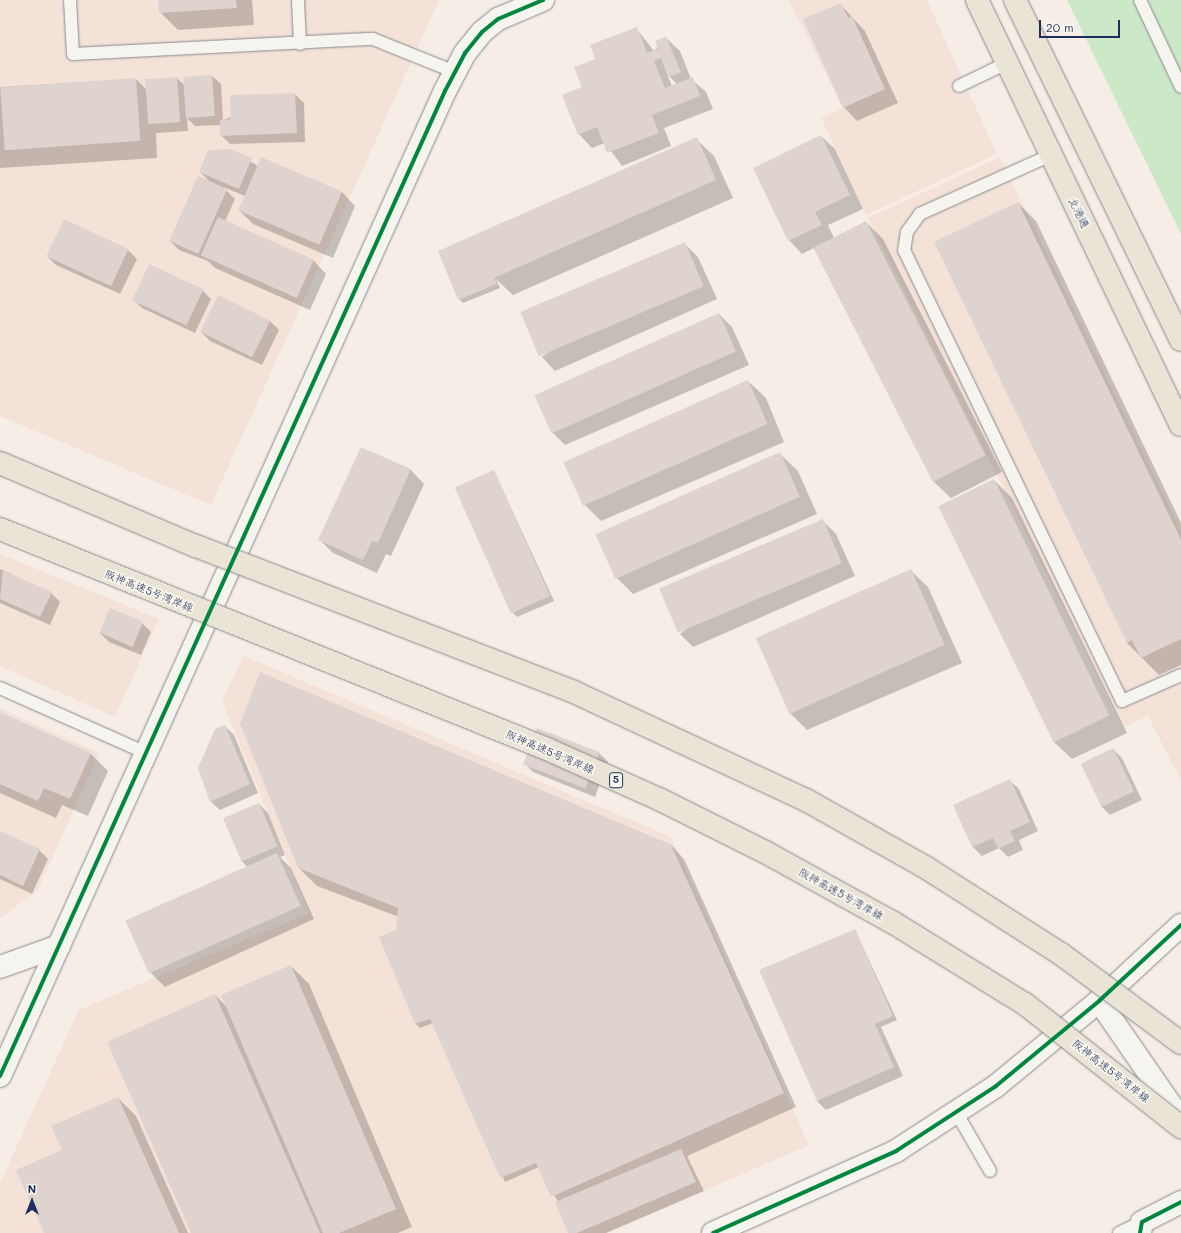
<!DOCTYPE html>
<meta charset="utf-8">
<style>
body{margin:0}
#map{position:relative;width:1181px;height:1233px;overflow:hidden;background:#f5ede6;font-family:Mali,"Klee One",sans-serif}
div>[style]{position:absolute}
.built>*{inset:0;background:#f4e2d8}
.green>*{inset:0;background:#cbe9c6}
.shadow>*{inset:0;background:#0003}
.building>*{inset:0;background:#dfd3cf;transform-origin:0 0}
.roads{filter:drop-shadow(0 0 1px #89898f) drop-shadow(0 0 1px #89898f)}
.lane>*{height:12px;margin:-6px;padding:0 6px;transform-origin:6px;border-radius:6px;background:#f6f4ef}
.street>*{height:22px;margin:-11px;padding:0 11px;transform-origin:11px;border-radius:11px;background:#f6f4ef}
.secondary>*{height:22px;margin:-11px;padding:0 11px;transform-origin:11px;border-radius:11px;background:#f6f4ef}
.primary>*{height:22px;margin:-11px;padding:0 11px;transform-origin:11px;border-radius:11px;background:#e9e4d6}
.bridges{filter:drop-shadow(0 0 1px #89898f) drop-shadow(0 0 1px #89898f)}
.highway-bridge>*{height:22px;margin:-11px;padding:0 11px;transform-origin:11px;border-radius:11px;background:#e9e4d6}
.cycleway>*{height:4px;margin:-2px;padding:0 2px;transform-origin:2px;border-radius:2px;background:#00873e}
span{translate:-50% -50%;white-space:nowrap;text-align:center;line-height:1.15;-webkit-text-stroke:3.5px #fbf7ec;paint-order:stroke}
.shield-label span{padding:1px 3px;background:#fbf7ec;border:1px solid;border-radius:3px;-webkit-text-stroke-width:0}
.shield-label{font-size:10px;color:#1b2f5e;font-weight:700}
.street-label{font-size:11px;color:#1b2f5e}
.north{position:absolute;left:12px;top:1181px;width:40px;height:40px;-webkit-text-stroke:3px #fbf7ec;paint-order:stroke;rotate:0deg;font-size:11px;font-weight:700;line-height:16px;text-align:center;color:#1b2f5e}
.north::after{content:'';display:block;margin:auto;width:14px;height:18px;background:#1b2f5e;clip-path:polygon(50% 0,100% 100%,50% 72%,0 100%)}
.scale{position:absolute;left:1039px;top:20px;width:81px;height:18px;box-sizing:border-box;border:2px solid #1b2f5e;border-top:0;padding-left:5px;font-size:12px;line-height:14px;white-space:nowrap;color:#1b2f5e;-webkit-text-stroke:3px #fbf7ec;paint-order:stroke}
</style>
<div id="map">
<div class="built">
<i style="clip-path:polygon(0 0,439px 0,211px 505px,0 416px)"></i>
<i style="clip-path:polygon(789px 0,927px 0,997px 154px,866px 215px,821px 118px,843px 108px)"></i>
<i style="clip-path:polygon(1000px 157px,1181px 531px,1181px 781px,1148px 716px,1123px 727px,868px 218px)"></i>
<i style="clip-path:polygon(0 554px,159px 619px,115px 717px,0 666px)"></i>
<i style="clip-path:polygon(244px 656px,671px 837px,809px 1145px,607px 1233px,0 1233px,0 1183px,79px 1010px,309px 913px,222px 701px)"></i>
<i style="clip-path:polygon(0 708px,99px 753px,38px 890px,0 918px)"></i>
</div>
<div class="green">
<i style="clip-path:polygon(1067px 0,1181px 0,1181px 234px)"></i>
</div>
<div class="shadow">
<i style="clip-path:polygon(159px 0,252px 0,254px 25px,178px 30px,160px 12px)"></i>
<i style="clip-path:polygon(840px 4px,865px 31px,898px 103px,857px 121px,844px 107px)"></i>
<i style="clip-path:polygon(evenodd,636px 28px,654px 51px,666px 38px,680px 51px,691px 79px,706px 92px,713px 109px,664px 128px,671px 146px,622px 166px,605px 143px,592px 148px,579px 134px,584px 88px,596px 59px,636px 28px,667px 74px,677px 84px,672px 86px,667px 74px)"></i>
<i style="clip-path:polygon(212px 76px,221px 84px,223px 120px,295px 94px,304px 103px,305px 142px,230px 144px,221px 135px,221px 125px,195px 126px,187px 118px,188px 131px,156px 133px,157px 158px,0 168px,0 87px,136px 79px,146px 89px,177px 78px,185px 86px,184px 77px)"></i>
<i style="clip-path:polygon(821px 136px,835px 149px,863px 209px,828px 225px,834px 238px,866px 222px,883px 239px,1002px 472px,951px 498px,933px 481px,814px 248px,802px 254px,789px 240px)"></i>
<i style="clip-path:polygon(696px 139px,714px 156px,733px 198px,513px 295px,496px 279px,500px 288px,463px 303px,459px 299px)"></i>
<i style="clip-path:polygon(230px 150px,258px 166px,342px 192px,355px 206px,333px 258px,253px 224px,239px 210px,245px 196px,223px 187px,235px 199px,225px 221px,313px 260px,326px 274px,310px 310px,215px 268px,208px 261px,179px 250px,170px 241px,212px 184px,200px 172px)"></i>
<i style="clip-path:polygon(1018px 203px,1036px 221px,1181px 523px,1181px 665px,1159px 675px,1127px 643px)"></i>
<i style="clip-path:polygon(64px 220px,128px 250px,137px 259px,120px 294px,56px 265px,47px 256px)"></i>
<i style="clip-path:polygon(685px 244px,698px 257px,717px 299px,555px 371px,542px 357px)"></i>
<i style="clip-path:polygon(202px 290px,211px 299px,195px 333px,142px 308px,133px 299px)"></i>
<i style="clip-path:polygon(218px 296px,270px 321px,279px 330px,262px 365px,210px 341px,201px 332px)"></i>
<i style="clip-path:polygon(719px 314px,732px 327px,749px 365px,565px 445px,551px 431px)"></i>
<i style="clip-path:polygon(748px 381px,766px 398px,784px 442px,601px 521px,583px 503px)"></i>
<i style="clip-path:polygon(361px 448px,411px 470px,424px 484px,391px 556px,386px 554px,377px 573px,333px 553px,320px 540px)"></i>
<i style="clip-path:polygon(780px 454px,798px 471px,817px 514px,633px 594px,615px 576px)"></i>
<i style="clip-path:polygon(494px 471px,554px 601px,517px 617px,513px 613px)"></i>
<i style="clip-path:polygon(994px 480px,1012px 498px,1127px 733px,1072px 759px,1054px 742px)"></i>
<i style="clip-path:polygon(823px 521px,836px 534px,855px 576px,693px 647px,680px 634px)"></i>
<i style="clip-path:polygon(0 569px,51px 593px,60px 602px,50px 625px,0 603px)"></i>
<i style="clip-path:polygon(910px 570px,928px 587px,962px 663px,807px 730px,790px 713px)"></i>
<i style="clip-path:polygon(142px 623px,151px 632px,141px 655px,109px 642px,100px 633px)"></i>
<i style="clip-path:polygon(261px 673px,671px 845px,684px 859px,796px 1107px,687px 1156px,704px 1191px,606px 1233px,569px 1233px,558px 1202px,539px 1167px,505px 1182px,433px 1023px,420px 1028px,416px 1024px,397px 931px,399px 917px,317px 886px,299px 868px)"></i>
<i style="clip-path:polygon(0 713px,91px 754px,108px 771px,88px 816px,62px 805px,56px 818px,0 793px)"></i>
<i style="clip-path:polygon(225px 726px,234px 735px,258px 793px,220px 810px,211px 802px)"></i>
<i style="clip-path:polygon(1113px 749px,1122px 758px,1142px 800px,1110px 815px,1101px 806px)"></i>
<i style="clip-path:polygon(599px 753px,608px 762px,595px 797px,533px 772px,524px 763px)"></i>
<i style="clip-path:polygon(1010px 781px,1019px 789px,1038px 831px,1019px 840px,1023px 850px,1008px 857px,999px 848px,982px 856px,973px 847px)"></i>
<i style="clip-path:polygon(259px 804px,268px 813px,285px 855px,280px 857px,291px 868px,314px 919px,165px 987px,151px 973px,128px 922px,248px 868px,241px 860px)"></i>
<i style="clip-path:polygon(0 832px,39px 850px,48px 859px,32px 894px,0 879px)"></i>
<i style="clip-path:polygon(855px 930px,897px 1020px,881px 1027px,903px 1076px,826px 1110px,817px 1101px)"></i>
<i style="clip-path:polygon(291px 966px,309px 984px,412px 1227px,398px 1233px,192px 1233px,215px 995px,227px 1007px)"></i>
<i style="clip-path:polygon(118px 1098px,136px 1116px,188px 1233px,45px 1233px,63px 1151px)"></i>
</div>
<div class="building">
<i style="clip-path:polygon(158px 0,236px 0,237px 8px,159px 13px)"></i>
<i style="clip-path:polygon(841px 3px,848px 18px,852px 16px,885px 89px,843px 108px,803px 19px)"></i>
<i style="clip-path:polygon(637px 27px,647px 53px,658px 49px,655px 41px,666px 37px,681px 72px,668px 77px,661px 58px,654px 61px,665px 88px,693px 77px,700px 96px,652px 115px,659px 133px,607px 153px,597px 127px,578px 135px,562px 95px,582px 87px,574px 67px,595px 59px,590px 45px)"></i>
<i style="left:212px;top:75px;width:41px;height:29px;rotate:86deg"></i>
<i style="left:177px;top:77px;width:45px;height:32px;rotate:86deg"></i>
<i style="left:136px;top:78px;width:63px;height:136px;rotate:86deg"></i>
<i style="clip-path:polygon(295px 93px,297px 133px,220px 136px,220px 120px,231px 119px,230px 95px)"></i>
<i style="clip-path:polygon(821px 135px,850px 195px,815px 212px,822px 225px,788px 241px,753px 168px)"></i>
<i style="clip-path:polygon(697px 137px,716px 180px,494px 278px,497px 284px,458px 300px,438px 251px)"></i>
<i style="clip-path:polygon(230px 149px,252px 158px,239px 189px,199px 172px,208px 150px)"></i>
<i style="left:261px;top:157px;width:88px;height:58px;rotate:23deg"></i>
<i style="left:198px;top:176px;width:32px;height:71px;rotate:24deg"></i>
<i style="clip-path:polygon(1018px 202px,1181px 540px,1181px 639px,1141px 658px,1132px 640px,1127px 643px,934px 242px)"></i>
<i style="left:218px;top:217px;width:105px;height:42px;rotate:24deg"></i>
<i style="left:64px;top:219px;width:71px;height:41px;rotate:25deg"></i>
<i style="left:866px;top:221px;width:263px;height:59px;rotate:63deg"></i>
<i style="left:685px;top:242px;width:48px;height:179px;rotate:67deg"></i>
<i style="left:149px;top:264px;width:60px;height:40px;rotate:25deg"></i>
<i style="left:218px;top:295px;width:58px;height:41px;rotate:26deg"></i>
<i style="left:719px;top:313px;width:42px;height:202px;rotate:66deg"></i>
<i style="left:748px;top:380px;width:48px;height:202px;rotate:66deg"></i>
<i style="clip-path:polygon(361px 447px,411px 469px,378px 543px,372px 541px,363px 560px,318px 540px)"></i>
<i style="left:780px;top:452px;width:49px;height:202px;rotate:66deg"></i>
<i style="left:494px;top:470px;width:138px;height:43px;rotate:66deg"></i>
<i style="left:994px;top:479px;width:263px;height:62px;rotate:64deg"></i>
<i style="left:823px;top:519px;width:48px;height:178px;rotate:67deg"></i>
<i style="left:911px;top:569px;width:83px;height:170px;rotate:66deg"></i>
<i style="clip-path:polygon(3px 571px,52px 592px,40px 617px,0 599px)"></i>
<i style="left:110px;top:608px;width:36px;height:27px;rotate:23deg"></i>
<i style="clip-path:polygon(260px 672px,671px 845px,784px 1093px,551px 1197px,536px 1163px,500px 1178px,430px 1019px,415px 1024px,379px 937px,396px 930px,398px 908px,298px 868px,240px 724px)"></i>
<i style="clip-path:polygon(0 712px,91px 753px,70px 799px,44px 788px,38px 801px,0 784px)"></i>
<i style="clip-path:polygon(225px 725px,250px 784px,210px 802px,198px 768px,215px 729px)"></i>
<i style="left:537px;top:728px;width:67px;height:39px;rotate:21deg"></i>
<i style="left:1113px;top:748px;width:48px;height:36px;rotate:64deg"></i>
<i style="clip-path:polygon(1010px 779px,1030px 822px,1010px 831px,1015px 841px,998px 849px,993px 838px,972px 847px,953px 805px)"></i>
<i style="left:259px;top:803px;width:47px;height:39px;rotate:67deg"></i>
<i style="clip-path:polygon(0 831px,40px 849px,23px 886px,0 875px)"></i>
<i style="left:277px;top:853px;width:58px;height:166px;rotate:66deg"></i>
<i style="clip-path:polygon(855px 929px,893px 1016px,875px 1024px,894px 1067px,817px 1101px,759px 970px)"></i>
<i style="clip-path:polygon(291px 965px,396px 1209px,339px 1233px,323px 1233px,221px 995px)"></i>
<i style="clip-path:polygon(215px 994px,320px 1233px,191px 1233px,107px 1042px)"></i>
<i style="clip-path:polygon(118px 1097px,179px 1233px,44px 1233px,16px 1170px,62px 1150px,51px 1126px)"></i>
<i style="clip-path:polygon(681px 1149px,696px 1182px,577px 1233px,568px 1233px,555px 1202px)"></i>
</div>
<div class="roads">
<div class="lane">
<i style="left:70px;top:0;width:54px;rotate:86.8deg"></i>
<i style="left:73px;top:54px;width:300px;rotate:-2.9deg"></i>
<i style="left:373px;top:39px;width:88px;rotate:21.9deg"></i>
<i style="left:298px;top:0;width:44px;rotate:87.4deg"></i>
<i style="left:1140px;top:0;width:96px;rotate:64.8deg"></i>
<i style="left:959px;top:86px;width:53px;rotate:-25.6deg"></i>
<i style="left:1051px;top:155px;width:144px;rotate:155.8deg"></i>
<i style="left:920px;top:214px;width:22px;rotate:126deg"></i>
<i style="left:907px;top:232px;width:18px;rotate:99deg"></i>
<i style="left:904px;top:250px;width:501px;rotate:64.2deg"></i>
<i style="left:1122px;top:701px;width:64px;rotate:-23.8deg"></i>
<i style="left:0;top:688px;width:160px;rotate:24deg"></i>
<i style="left:956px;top:1112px;width:68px;rotate:60deg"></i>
<i style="left:1119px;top:1233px;width:25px;rotate:-26deg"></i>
</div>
<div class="street">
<i style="left:1140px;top:1233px;width:11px;rotate:-80deg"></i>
<i style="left:1142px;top:1222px;width:44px;rotate:-27.1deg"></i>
</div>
<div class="secondary">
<i style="left:0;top:967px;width:63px;rotate:-19.6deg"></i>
<i style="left:1099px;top:1001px;width:145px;rotate:55.4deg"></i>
<i style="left:0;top:1076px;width:1081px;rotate:-65.69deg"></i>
<i style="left:445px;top:91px;width:43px;rotate:-62.2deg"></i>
<i style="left:465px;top:53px;width:27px;rotate:-51deg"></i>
<i style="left:482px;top:32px;width:21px;rotate:-39deg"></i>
<i style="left:498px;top:19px;width:49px;rotate:-22.9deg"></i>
<i style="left:713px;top:1233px;width:201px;rotate:-24.1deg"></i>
<i style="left:896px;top:1151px;width:119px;rotate:-33deg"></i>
<i style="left:996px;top:1086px;width:134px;rotate:-39.5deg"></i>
<i style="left:1099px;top:1001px;width:112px;rotate:-42.8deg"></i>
</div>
<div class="primary">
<i style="left:977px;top:0;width:471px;rotate:64.4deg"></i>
<i style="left:1015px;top:0;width:378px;rotate:64deg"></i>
</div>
</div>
<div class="bridges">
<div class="highway-bridge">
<i style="left:0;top:463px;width:213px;rotate:23deg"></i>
<i style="left:196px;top:546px;width:405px;rotate:21.1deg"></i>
<i style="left:574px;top:692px;width:256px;rotate:25deg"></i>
<i style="left:806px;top:800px;width:137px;rotate:29.4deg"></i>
<i style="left:925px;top:867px;width:161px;rotate:32.6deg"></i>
<i style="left:1061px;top:954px;width:149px;rotate:36.6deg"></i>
<i style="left:0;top:529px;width:590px;rotate:21.91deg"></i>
<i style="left:547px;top:749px;width:123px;rotate:24.1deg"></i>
<i style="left:659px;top:799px;width:119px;rotate:26.6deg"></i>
<i style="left:765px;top:852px;width:145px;rotate:28.9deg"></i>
<i style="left:892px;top:922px;width:156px;rotate:31.7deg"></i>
<i style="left:1025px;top:1004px;width:199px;rotate:38.3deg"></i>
</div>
</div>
<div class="cycleway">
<i style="left:0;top:1076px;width:1081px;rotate:-65.69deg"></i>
<i style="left:445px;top:91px;width:43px;rotate:-62.2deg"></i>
<i style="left:465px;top:53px;width:27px;rotate:-51deg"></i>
<i style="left:482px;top:32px;width:21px;rotate:-39deg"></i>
<i style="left:498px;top:19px;width:49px;rotate:-22.9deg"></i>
<i style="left:713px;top:1233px;width:201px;rotate:-24.1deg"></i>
<i style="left:896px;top:1151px;width:119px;rotate:-33deg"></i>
<i style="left:996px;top:1086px;width:134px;rotate:-39.5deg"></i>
<i style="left:1099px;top:1001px;width:112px;rotate:-42.8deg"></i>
<i style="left:1140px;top:1233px;width:11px;rotate:-80deg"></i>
<i style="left:1142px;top:1222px;width:44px;rotate:-27.1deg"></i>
</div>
<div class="shield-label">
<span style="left:616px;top:780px">5</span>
</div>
<div class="street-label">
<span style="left:1079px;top:213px;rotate:64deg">北港通</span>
<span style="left:149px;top:591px;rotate:22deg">阪神高速5号湾岸線</span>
<span style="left:550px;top:752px;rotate:23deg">阪神高速5号湾岸線</span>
<span style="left:841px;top:894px;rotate:29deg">阪神高速5号湾岸線</span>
<span style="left:1111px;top:1071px;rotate:38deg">阪神高速5号湾岸線</span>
</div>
<div class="north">N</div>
<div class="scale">20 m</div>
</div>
